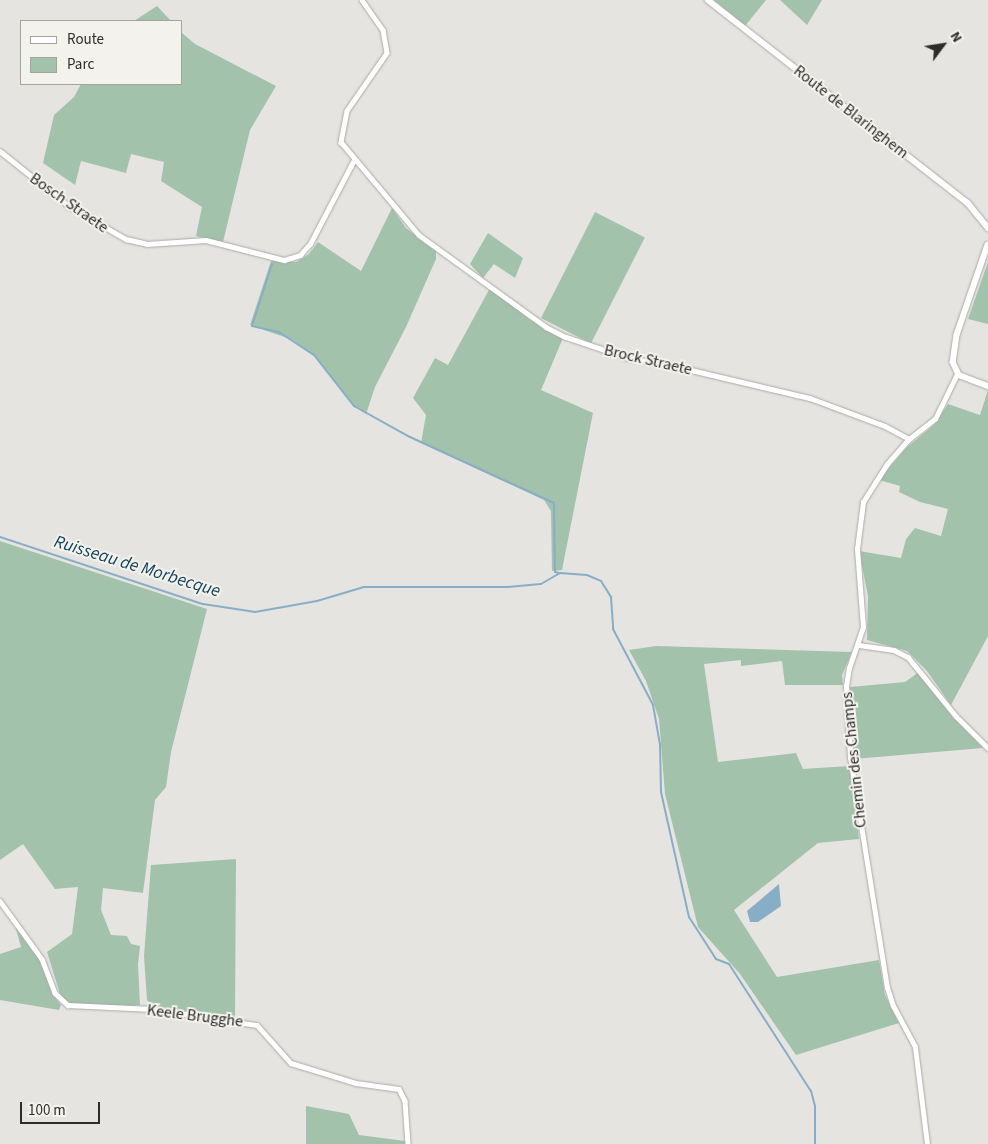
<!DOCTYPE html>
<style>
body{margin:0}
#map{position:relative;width:988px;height:1144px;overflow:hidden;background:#e6e4e0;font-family:"Source Sans 3",sans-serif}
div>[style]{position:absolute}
.green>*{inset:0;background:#a3c2ac;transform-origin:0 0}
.water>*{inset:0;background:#88aec7}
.stream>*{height:2px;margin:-1px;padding:0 1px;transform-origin:1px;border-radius:1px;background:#88aec7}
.roads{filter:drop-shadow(0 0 1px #abaaa6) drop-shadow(0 0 1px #abaaa6)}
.minor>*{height:4.5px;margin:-2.25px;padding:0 2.25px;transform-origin:2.25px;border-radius:2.25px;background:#fff}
.tertiary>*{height:5.5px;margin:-2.75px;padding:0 2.75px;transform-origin:2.75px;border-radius:2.75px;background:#fff}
span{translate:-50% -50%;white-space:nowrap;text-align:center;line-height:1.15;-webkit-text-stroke:4px #f3f2ed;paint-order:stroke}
.street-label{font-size:16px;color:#2d2c2b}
.water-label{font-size:18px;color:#13435d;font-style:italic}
.legend{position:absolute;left:20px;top:20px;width:162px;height:65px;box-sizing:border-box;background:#f3f2ed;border:1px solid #a4a39f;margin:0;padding:6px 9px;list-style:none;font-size:15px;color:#2d2c2b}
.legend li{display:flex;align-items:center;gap:10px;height:25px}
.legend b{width:25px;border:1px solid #a4a39f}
.north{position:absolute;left:918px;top:20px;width:50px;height:50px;-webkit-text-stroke:4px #f3f2ed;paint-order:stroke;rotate:59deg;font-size:14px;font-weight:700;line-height:20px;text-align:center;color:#2d2c2b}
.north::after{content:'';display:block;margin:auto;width:18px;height:22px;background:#2d2c2b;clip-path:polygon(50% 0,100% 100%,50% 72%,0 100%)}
.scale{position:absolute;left:20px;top:1102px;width:80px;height:22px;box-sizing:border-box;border:2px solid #2d2c2b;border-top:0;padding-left:6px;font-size:15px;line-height:18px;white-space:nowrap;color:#2d2c2b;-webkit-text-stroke:4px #f3f2ed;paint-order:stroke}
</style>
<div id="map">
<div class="green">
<i style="clip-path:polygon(714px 0,766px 0,745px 26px)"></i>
<i style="clip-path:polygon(780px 0,822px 0,807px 25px)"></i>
<i style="clip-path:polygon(157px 6px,171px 21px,133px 21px,134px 21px)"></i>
<i style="clip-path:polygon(181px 32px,195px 44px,276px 86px,250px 130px,223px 242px,196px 236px,202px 207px,161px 181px,164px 162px,131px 154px,126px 173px,81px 161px,75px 185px,43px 163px,54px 115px,74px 97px,81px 84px,181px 84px)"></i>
<i style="clip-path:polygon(392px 208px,406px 228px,436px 251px,436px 259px,406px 327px,375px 387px,366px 414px,354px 406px,314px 355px,293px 340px,250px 325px,271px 261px,296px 262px,309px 254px,318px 242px,361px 271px)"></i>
<i style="left:595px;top:212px;width:56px;height:119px;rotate:27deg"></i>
<i style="clip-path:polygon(488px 233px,523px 258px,515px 278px,494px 264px,483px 278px,470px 264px)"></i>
<i style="clip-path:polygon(988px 262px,988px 324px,968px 319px)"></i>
<i style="clip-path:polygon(490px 288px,529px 319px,563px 338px,541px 390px,593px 413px,562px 570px,552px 571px,551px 511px,544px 500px,421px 443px,426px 415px,413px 398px,435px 358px,448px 365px)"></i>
<i style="clip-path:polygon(988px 390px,988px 636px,951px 705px,927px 671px,907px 651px,867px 640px,868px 596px,859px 551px,901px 558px,906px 539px,915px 528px,941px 536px,948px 509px,920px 502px,899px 492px,900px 486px,879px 480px,906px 448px,934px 425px,948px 404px,980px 415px)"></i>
<i style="clip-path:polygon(0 541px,207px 609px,171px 752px,166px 787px,155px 800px,143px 893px,103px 888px,101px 910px,111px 935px,127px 936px,131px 944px,140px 946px,138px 964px,140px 1005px,123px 1007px,69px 1004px,61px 997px,47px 952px,72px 934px,78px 887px,55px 889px,23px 844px,0 860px)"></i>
<i style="clip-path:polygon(656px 646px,852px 652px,842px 675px,843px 685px,785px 685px,782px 661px,741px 666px,741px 660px,704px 664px,718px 762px,796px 753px,803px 769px,849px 766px,859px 839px,818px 843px,734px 910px,777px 977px,879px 960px,885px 995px,899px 1023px,796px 1055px,740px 974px,698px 927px,665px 794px,659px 719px,646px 681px,629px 650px)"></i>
<i style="clip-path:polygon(919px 672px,951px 715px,983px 748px,854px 759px,850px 687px,905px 682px)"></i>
<i style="clip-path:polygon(236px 859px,235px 1019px,151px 1005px,147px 1000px,144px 956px,151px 865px)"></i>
<i style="clip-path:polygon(15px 925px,43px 965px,52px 994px,61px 1005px,59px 1010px,0 1000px,0 954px,21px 947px)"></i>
<i style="clip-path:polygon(306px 1106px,349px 1114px,359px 1135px,405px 1141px,405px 1144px,306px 1144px)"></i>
</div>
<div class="water">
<i style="clip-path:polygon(779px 884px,781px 906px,758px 922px,750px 922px,747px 911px)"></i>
</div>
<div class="stream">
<i style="left:272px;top:264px;width:65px;rotate:107.9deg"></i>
<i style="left:252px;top:326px;width:28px;rotate:13deg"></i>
<i style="left:279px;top:332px;width:42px;rotate:33.3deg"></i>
<i style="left:314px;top:355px;width:65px;rotate:51.9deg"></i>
<i style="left:354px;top:406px;width:64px;rotate:29deg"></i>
<i style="left:410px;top:437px;width:158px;rotate:24.6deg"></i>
<i style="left:554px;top:503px;width:69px;rotate:89.2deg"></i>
<i style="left:555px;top:572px;width:4px;rotate:14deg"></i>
<i style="left:0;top:537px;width:214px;rotate:18.3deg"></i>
<i style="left:203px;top:604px;width:53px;rotate:8.7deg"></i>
<i style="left:255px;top:612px;width:63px;rotate:-10.1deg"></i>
<i style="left:317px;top:601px;width:49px;rotate:-16.6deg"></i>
<i style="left:364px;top:587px;width:143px"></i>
<i style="left:507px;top:587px;width:34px;rotate:-5deg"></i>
<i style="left:541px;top:584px;width:22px;rotate:-30deg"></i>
<i style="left:560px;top:573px;width:27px;rotate:4deg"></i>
<i style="left:587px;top:575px;width:15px;rotate:23deg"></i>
<i style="left:601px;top:581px;width:19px;rotate:58deg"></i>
<i style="left:611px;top:597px;width:32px;rotate:86deg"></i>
<i style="left:613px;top:629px;width:86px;rotate:62.2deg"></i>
<i style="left:653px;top:705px;width:40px;rotate:80deg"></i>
<i style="left:660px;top:744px;width:48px;rotate:88.8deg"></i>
<i style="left:661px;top:792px;width:128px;rotate:77.4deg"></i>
<i style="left:689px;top:917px;width:50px;rotate:57.3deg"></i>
<i style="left:716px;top:959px;width:14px;rotate:21deg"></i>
<i style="left:729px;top:964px;width:151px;rotate:57.2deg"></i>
<i style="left:811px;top:1091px;width:16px;rotate:75deg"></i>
<i style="left:815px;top:1106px;width:38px;rotate:90deg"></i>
</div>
<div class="roads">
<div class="minor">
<i style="left:362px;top:0;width:37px;rotate:55deg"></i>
<i style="left:383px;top:30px;width:23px;rotate:80deg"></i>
<i style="left:387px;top:53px;width:70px;rotate:124.6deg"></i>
<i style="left:347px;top:111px;width:32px;rotate:101deg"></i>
<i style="left:341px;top:142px;width:121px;rotate:50deg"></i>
<i style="left:419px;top:235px;width:157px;rotate:35.9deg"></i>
<i style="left:546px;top:327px;width:22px;rotate:27deg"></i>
<i style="left:566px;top:337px;width:65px;rotate:18.7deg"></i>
<i style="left:628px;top:358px;width:43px;rotate:9.5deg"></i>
<i style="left:670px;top:365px;width:144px;rotate:13.3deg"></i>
<i style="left:810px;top:398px;width:80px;rotate:20.5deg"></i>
<i style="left:885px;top:426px;width:27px;rotate:28deg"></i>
<i style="left:0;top:151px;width:88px;rotate:38.6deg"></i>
<i style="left:69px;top:206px;width:66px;rotate:30.1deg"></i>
<i style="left:126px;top:239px;width:22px;rotate:13deg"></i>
<i style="left:147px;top:244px;width:59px;rotate:-3.9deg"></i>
<i style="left:206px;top:240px;width:81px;rotate:14.4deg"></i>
<i style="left:284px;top:260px;width:17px;rotate:-17deg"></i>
<i style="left:300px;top:255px;width:15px;rotate:-48deg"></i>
<i style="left:310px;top:244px;width:95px;rotate:-62.4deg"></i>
<i style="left:859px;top:645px;width:35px;rotate:8deg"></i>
<i style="left:894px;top:650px;width:16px;rotate:27deg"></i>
<i style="left:908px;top:657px;width:76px;rotate:50.9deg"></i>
<i style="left:956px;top:716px;width:45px;rotate:45deg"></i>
<i style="left:0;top:901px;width:72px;rotate:54.1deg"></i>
<i style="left:42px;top:959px;width:36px;rotate:69deg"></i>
<i style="left:55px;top:993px;width:18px;rotate:43deg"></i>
<i style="left:68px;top:1005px;width:84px;rotate:2.7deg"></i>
<i style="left:152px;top:1009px;width:106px;rotate:8.7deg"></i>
<i style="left:257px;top:1025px;width:51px;rotate:48.2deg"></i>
<i style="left:291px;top:1063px;width:68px;rotate:17.1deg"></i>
<i style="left:356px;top:1083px;width:43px;rotate:7.9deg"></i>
<i style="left:399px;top:1089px;width:13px;rotate:63deg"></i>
<i style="left:405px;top:1101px;width:43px;rotate:86deg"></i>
<i style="left:927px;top:1144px;width:98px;rotate:-97.1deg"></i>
<i style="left:915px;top:1047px;width:47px;rotate:-118.2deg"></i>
<i style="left:893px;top:1006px;width:19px;rotate:-108deg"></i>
<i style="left:887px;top:988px;width:233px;rotate:-99.1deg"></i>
<i style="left:850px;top:758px;width:72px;rotate:-93.2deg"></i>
<i style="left:846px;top:686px;width:18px;rotate:-81deg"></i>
<i style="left:849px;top:668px;width:43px;rotate:-71.1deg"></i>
<i style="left:863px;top:627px;width:78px;rotate:-94.4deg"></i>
<i style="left:857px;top:549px;width:47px;rotate:-82.7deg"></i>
<i style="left:863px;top:502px;width:45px;rotate:-57.7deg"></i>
<i style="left:887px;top:464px;width:33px;rotate:-49deg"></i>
<i style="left:909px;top:439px;width:33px;rotate:-38deg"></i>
<i style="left:935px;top:419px;width:50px;rotate:-63.9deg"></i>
</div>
<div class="tertiary">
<i style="left:708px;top:0;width:330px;rotate:38deg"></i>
<i style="left:968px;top:203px;width:32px;rotate:51deg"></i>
<i style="left:988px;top:245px;width:95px;rotate:109deg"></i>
<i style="left:957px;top:335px;width:27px;rotate:98deg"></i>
<i style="left:953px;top:362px;width:14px;rotate:65deg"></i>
<i style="left:959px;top:375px;width:31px;rotate:21deg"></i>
</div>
</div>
<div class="street-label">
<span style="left:851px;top:112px;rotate:38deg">Route de Blaringhem</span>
<span style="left:69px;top:203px;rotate:35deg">Bosch Straete</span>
<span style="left:648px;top:360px;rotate:13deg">Brock Straete</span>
<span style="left:854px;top:760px;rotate:-96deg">Chemin des Champs</span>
<span style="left:195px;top:1016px;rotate:7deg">Keele Brugghe</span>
</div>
<div class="water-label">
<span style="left:137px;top:567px;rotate:17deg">Ruisseau de Morbecque</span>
</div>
<ul class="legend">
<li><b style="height:6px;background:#fff"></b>Route</li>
<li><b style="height:14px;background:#a3c2ac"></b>Parc</li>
</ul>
<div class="north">N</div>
<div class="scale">100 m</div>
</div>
